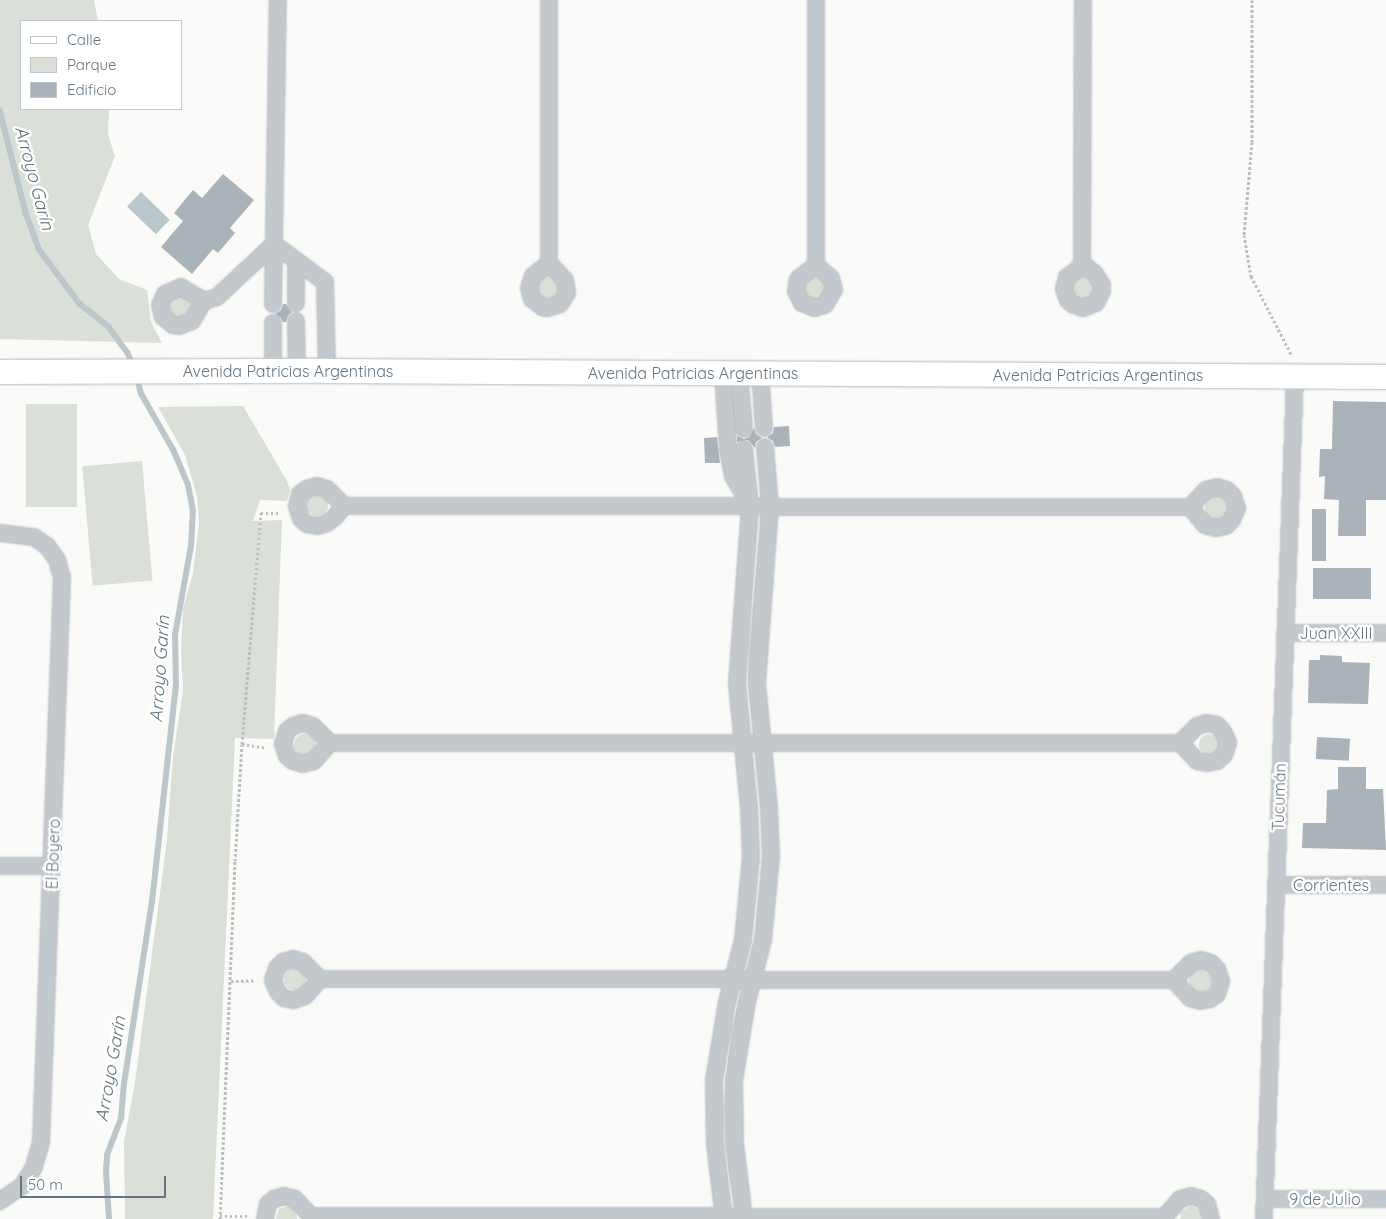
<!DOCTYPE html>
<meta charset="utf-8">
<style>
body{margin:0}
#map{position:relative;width:1386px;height:1219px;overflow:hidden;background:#fafaf8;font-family:Quicksand,sans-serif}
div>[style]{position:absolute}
.green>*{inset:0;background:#dadfd7;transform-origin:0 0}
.round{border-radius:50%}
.water>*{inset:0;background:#bbc7cb;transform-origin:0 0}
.stream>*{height:5.5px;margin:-2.75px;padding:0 2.75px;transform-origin:2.75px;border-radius:2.75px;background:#bbc7cb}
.building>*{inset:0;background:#aab3b9;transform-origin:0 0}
.path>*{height:3px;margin-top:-1.5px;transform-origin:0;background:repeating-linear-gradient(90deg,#bbbfc2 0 2.5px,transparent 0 5px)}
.roads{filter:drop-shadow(0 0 1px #b3babf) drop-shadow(0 0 1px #b3babf)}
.street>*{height:16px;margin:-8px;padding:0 8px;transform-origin:8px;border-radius:8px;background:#c3c8cc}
.secondary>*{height:24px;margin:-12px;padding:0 12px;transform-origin:12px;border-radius:12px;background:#fff}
span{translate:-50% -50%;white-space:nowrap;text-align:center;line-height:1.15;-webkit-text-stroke:5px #fff;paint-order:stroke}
.street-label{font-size:16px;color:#657683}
.water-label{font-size:18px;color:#60757c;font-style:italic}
.legend{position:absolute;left:20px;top:20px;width:162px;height:90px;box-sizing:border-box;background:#fff;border:1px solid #c1c8cd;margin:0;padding:6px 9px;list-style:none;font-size:15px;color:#657683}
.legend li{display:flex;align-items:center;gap:10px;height:25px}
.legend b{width:25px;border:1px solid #c1c8cd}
.scale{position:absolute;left:20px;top:1176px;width:146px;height:22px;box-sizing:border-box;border:2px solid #657683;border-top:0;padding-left:6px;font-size:15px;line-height:18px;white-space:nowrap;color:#657683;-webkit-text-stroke:4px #fff;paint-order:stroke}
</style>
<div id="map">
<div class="green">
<i style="clip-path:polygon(0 0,94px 0,98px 21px,21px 21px,21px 109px,109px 109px,108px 135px,115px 156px,88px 225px,96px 254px,119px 279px,147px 290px,151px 322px,162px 343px,0 339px)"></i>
<i class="round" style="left:1071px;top:276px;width:24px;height:24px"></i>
<i class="round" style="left:536px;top:276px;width:24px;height:24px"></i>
<i class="round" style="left:803px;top:277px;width:24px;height:24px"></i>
<i class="round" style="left:168px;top:295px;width:24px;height:24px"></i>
<i style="left:26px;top:404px;width:51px;height:103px"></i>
<i style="clip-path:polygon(243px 406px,287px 481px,290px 491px,287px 501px,260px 500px,253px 521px,282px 520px,274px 739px,235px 738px,213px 1219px,125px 1219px,124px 1142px,135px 1082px,167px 840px,173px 756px,183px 691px,181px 649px,183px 609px,193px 573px,199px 523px,197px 496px,185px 455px,158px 407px)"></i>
<i style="left:142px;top:461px;width:120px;height:60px;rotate:85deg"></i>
<i class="round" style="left:306px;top:494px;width:22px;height:22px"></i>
<i class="round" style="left:1205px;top:496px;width:24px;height:24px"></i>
<i style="clip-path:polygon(760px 531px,753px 707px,752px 724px,748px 681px,748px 651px)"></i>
<i class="round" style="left:294px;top:734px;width:22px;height:22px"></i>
<i class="round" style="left:1199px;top:734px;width:22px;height:22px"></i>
<i class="round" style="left:284px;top:968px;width:22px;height:22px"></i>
<i class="round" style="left:1189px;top:970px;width:22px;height:22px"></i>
<i style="clip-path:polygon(739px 1001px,731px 1174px,731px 1190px,724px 1141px,723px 1109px,731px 1028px)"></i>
<i style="clip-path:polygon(289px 1206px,295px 1210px,297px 1219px,276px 1219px,279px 1209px)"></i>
<i style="clip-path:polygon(1190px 1206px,1200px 1210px,1202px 1219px,1180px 1219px,1181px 1212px)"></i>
</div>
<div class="water">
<i style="left:141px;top:192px;width:40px;height:20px;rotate:44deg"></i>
</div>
<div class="stream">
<i style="left:0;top:110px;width:106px;rotate:75.8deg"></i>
<i style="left:26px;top:213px;width:38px;rotate:70deg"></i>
<i style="left:39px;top:249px;width:69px;rotate:53.3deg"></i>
<i style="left:80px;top:304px;width:37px;rotate:38deg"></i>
<i style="left:109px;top:327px;width:32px;rotate:54deg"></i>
<i style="left:128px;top:353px;width:15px;rotate:67deg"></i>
<i style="left:109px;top:1219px;width:48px;rotate:-93.6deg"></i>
<i style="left:106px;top:1171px;width:16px;rotate:-86deg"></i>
<i style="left:107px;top:1155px;width:40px;rotate:-69deg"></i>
<i style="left:121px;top:1118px;width:34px;rotate:-85deg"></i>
<i style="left:124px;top:1084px;width:184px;rotate:-81.3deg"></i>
<i style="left:152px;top:902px;width:217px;rotate:-83.7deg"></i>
<i style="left:176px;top:686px;width:51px;rotate:-91.1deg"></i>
<i style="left:175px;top:635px;width:90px;rotate:-79.8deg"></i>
<i style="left:191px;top:546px;width:35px;rotate:-87deg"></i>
<i style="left:193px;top:511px;width:26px;rotate:-101deg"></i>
<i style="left:188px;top:485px;width:38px;rotate:-113deg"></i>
<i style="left:173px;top:450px;width:64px;rotate:-119.7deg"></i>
<i style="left:141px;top:394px;width:16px;rotate:-104deg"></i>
</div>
<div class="building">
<i style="clip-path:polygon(223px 174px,254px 200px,230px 228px,235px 233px,218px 253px,213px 249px,192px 274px,161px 247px,183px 221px,174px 213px,193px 190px,202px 198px)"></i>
<i style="clip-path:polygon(283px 304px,286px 304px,292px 312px,288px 316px,286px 322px,283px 322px,281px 318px,275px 314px,281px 310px)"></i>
<i style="clip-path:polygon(1333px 401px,1386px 402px,1386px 500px,1366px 500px,1366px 536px,1338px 536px,1339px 500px,1324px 499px,1325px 476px,1319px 477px,1320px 449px,1332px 449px)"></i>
<i style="clip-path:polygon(789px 426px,790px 446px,775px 447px,773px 441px,767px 437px,773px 433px,774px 427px)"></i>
<i style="clip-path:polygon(754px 428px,756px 434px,762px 438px,756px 442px,755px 448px,748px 440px,737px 442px,737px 436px,744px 439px,749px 437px)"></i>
<i style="clip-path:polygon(717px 437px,720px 463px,705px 463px,704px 438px)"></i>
<i style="left:1312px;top:509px;width:14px;height:52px"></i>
<i style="left:1313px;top:568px;width:58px;height:31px"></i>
<i style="clip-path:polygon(1320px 655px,1342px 656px,1342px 662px,1370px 663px,1368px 704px,1308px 703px,1309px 660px,1320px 660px)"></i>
<i style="left:1317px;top:737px;width:33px;height:22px;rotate:3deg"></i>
<i style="clip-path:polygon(1338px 767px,1366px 767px,1366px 789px,1383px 789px,1386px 850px,1302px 848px,1303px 823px,1326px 823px,1327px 790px,1338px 789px)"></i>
</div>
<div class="path">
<i style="left:1252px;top:0;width:142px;rotate:90deg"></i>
<i style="left:1252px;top:142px;width:93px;rotate:94.9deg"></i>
<i style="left:1244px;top:235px;width:42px;rotate:80.3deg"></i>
<i style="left:1251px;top:276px;width:90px;rotate:62.9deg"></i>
<i style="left:242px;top:744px;width:24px;rotate:9deg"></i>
<i style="left:231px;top:981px;width:25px;rotate:-2deg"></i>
<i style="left:220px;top:1216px;width:30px"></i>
<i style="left:220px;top:1219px;width:358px;rotate:-87.6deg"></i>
<i style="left:235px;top:861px;width:117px;rotate:-86.6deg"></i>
<i style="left:242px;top:744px;width:232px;rotate:-85.3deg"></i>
<i style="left:261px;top:513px;width:20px"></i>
</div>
<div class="roads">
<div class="street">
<i style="left:549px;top:0;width:263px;rotate:90deg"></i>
<i style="left:296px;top:261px;width:42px;rotate:90deg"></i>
<i style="left:549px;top:263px;width:23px;rotate:47deg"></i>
<i style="left:565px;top:280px;width:13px;rotate:81deg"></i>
<i style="left:567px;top:293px;width:13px;rotate:122deg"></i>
<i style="left:560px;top:304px;width:14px;rotate:163deg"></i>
<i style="left:547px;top:308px;width:5px;rotate:-169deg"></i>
<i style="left:542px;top:307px;width:13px;rotate:-141deg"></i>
<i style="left:532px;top:299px;width:11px;rotate:-105deg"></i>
<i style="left:529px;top:288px;width:13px;rotate:-72deg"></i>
<i style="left:533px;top:276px;width:21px;rotate:-39deg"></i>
<i style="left:1082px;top:263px;width:263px;rotate:-89.8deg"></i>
<i style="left:1082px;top:263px;width:17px;rotate:40deg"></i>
<i style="left:1095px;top:274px;width:13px;rotate:58deg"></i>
<i style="left:1102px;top:285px;width:6px;rotate:90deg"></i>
<i style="left:1102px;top:291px;width:13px;rotate:117deg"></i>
<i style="left:1096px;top:303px;width:14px;rotate:159deg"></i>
<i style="left:1083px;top:308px;width:12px;rotate:-160deg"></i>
<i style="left:1072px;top:304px;width:6px;rotate:-135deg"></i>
<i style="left:1068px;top:300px;width:12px;rotate:-110deg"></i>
<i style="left:1064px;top:289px;width:12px;rotate:-76deg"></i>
<i style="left:1067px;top:277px;width:12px;rotate:-35deg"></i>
<i style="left:1077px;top:270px;width:9px;rotate:-54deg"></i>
<i style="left:816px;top:265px;width:265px;rotate:-90deg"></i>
<i style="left:816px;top:265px;width:20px;rotate:41deg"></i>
<i style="left:831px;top:278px;width:12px;rotate:76deg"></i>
<i style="left:834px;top:290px;width:17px;rotate:121deg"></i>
<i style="left:825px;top:305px;width:11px;rotate:165deg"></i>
<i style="left:814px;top:308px;width:13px;rotate:-157deg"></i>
<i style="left:802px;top:303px;width:13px;rotate:-117deg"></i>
<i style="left:796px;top:291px;width:12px;rotate:-81deg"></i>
<i style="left:798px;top:279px;width:23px;rotate:-38deg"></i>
<i style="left:181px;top:287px;width:27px;rotate:31deg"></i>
<i style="left:204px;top:301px;width:23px;rotate:121deg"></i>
<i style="left:192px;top:321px;width:14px;rotate:159deg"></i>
<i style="left:179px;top:326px;width:6px;rotate:-171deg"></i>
<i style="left:173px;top:325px;width:13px;rotate:-141deg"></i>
<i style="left:163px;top:317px;width:12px;rotate:-104deg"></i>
<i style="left:160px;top:305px;width:12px;rotate:-66deg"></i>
<i style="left:165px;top:294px;width:17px;rotate:-24deg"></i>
<i style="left:204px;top:301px;width:14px;rotate:-17deg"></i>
<i style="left:217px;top:297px;width:78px;rotate:-42.9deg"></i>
<i style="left:274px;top:244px;width:64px;rotate:36.7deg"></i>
<i style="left:325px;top:282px;width:89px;rotate:88.7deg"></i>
<i style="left:273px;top:304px;width:304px;rotate:-89.1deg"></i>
<i style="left:296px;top:321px;width:50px;rotate:88.9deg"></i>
<i style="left:273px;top:372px;width:49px;rotate:-90deg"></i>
<i style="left:723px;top:373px;width:77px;rotate:86.3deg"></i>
<i style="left:728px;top:450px;width:26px;rotate:79deg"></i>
<i style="left:733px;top:476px;width:28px;rotate:60deg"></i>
<i style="left:739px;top:373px;width:56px;rotate:84.9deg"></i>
<i style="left:760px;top:373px;width:55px;rotate:85.8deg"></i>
<i style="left:317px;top:486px;width:10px;rotate:17deg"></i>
<i style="left:327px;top:489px;width:24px;rotate:45deg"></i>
<i style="left:344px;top:506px;width:14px;rotate:129deg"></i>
<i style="left:335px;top:517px;width:10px;rotate:143deg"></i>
<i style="left:327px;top:523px;width:10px;rotate:163deg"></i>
<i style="left:317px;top:526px;width:10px;rotate:-169deg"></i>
<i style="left:307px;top:524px;width:8px;rotate:-140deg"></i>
<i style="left:301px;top:519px;width:14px;rotate:-107deg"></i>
<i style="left:297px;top:506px;width:12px;rotate:-76deg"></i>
<i style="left:300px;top:494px;width:9px;rotate:-36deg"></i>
<i style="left:307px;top:489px;width:10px;rotate:-17deg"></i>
<i style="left:1217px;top:487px;width:10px;rotate:17deg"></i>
<i style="left:1227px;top:490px;width:8px;rotate:45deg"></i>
<i style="left:1233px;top:496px;width:13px;rotate:72deg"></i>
<i style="left:1237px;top:508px;width:13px;rotate:113deg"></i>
<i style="left:1232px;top:520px;width:8px;rotate:135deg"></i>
<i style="left:1226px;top:526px;width:10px;rotate:169deg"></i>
<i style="left:1216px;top:528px;width:11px;rotate:-165deg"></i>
<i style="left:1205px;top:525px;width:23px;rotate:-130deg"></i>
<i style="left:1190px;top:507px;width:23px;rotate:-47deg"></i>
<i style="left:1206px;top:490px;width:11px;rotate:-15deg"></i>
<i style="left:344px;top:506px;width:846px;rotate:0.07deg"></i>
<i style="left:0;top:533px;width:34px;rotate:7deg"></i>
<i style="left:34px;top:537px;width:16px;rotate:35deg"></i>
<i style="left:47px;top:546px;width:17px;rotate:54deg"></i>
<i style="left:57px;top:560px;width:18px;rotate:74deg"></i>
<i style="left:62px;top:577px;width:565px;rotate:92.13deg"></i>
<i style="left:41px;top:1142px;width:26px;rotate:106deg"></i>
<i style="left:34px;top:1167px;width:22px;rotate:122deg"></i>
<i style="left:22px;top:1186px;width:27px;rotate:146deg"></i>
<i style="left:1285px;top:633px;width:101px"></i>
<i style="left:303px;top:723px;width:10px;rotate:17deg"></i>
<i style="left:313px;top:726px;width:24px;rotate:45deg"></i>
<i style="left:330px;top:743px;width:24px;rotate:132deg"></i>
<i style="left:314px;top:761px;width:11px;rotate:165deg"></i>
<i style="left:303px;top:764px;width:10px;rotate:-163deg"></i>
<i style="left:293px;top:761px;width:8px;rotate:-140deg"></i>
<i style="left:287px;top:756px;width:13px;rotate:-108deg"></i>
<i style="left:283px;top:744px;width:14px;rotate:-73deg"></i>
<i style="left:287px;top:731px;width:8px;rotate:-40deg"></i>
<i style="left:293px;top:726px;width:10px;rotate:-17deg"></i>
<i style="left:1207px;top:723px;width:10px;rotate:11deg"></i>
<i style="left:1217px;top:725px;width:8px;rotate:45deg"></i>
<i style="left:1223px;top:731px;width:13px;rotate:67deg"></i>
<i style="left:1228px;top:743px;width:13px;rotate:108deg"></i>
<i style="left:1224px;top:755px;width:9px;rotate:139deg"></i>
<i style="left:1217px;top:761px;width:10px;rotate:169deg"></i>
<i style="left:1207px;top:763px;width:10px;rotate:-169deg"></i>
<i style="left:1197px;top:761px;width:25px;rotate:-133deg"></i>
<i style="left:1180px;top:743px;width:24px;rotate:-45deg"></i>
<i style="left:1197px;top:726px;width:10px;rotate:-17deg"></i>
<i style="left:330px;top:743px;width:850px"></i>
<i style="left:0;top:866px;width:52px"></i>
<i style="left:1276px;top:885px;width:110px"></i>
<i style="left:293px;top:959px;width:10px;rotate:17deg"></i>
<i style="left:303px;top:962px;width:24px;rotate:45deg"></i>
<i style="left:320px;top:979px;width:23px;rotate:131deg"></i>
<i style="left:305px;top:996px;width:12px;rotate:160deg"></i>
<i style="left:294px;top:1000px;width:10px;rotate:-169deg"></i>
<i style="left:284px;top:998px;width:8px;rotate:-135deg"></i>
<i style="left:278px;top:992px;width:13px;rotate:-113deg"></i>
<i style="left:273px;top:980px;width:13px;rotate:-72deg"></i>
<i style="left:277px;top:968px;width:8px;rotate:-45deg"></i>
<i style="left:283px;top:962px;width:10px;rotate:-17deg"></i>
<i style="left:1201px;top:960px;width:10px;rotate:17deg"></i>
<i style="left:1211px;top:963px;width:8px;rotate:45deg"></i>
<i style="left:1217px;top:969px;width:13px;rotate:72deg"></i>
<i style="left:1221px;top:981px;width:14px;rotate:107deg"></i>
<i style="left:1217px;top:994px;width:9px;rotate:144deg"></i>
<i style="left:1210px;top:999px;width:10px;rotate:169deg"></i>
<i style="left:1200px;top:1001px;width:10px;rotate:-163deg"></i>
<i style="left:1190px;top:998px;width:24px;rotate:-132deg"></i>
<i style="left:1174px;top:980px;width:24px;rotate:-45deg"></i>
<i style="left:1191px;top:963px;width:10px;rotate:-17deg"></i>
<i style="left:320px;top:979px;width:854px;rotate:0.07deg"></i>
<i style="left:1265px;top:1199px;width:121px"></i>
<i style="left:311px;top:1216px;width:853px;rotate:0.07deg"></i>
<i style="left:1164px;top:1217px;width:24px;rotate:-48deg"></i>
<i style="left:1180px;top:1199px;width:11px;rotate:-15deg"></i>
<i style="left:1191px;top:1196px;width:10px;rotate:17deg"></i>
<i style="left:1201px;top:1199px;width:8px;rotate:40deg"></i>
<i style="left:1207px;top:1204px;width:16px;rotate:75deg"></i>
<i style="left:265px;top:1219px;width:15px;rotate:-79deg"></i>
<i style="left:268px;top:1204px;width:8px;rotate:-40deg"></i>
<i style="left:274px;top:1199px;width:10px;rotate:-17deg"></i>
<i style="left:284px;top:1196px;width:11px;rotate:15deg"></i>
<i style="left:295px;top:1199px;width:23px;rotate:47deg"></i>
<i style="left:724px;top:1219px;width:76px;rotate:-96.8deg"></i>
<i style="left:715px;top:1144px;width:63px;rotate:-90.9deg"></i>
<i style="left:714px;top:1081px;width:80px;rotate:-80.7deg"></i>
<i style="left:727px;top:1002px;width:64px;rotate:-75.5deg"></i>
<i style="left:743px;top:940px;width:83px;rotate:-84.5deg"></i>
<i style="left:751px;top:857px;width:49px;rotate:-92.3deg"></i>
<i style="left:749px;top:808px;width:125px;rotate:-95.5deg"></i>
<i style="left:737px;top:684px;width:177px;rotate:-85.8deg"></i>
<i style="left:750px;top:507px;width:58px;rotate:-95.9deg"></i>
<i style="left:744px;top:1219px;width:76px;rotate:-96.8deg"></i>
<i style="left:735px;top:1144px;width:63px;rotate:-90.9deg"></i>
<i style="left:734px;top:1081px;width:80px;rotate:-80.7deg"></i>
<i style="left:747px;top:1002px;width:64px;rotate:-75.5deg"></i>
<i style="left:763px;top:940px;width:83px;rotate:-84.5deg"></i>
<i style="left:771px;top:857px;width:49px;rotate:-92.3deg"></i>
<i style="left:769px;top:808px;width:125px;rotate:-95.5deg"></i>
<i style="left:757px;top:684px;width:178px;rotate:-85.8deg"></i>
<i style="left:770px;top:506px;width:59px;rotate:-94.8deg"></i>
<i style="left:1264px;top:1219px;width:844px;rotate:-87.89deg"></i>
</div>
<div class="secondary">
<i style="left:0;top:372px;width:327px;rotate:-0.2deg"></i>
<i style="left:327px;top:371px;width:1059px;rotate:0.32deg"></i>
</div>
</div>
<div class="street-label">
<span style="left:288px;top:371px">Avenida Patricias Argentinas</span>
<span style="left:693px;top:373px">Avenida Patricias Argentinas</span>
<span style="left:1098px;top:375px">Avenida Patricias Argentinas</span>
<span style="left:1336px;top:633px">Juan XXIII</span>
<span style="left:1279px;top:797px;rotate:-88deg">Tucumán</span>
<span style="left:53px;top:854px;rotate:-88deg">El Boyero</span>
<span style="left:1331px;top:885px">Corrientes</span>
<span style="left:1325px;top:1199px">9 de Julio</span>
</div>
<div class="water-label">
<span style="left:34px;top:178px;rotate:75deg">Arroyo Garín</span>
<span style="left:160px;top:669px;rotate:-86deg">Arroyo Garín</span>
<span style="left:111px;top:1069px;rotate:-80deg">Arroyo Garín</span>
</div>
<ul class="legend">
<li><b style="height:6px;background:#fff"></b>Calle</li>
<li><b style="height:14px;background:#dadfd7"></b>Parque</li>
<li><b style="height:14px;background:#aab3b9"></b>Edificio</li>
</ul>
<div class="scale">50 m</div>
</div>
